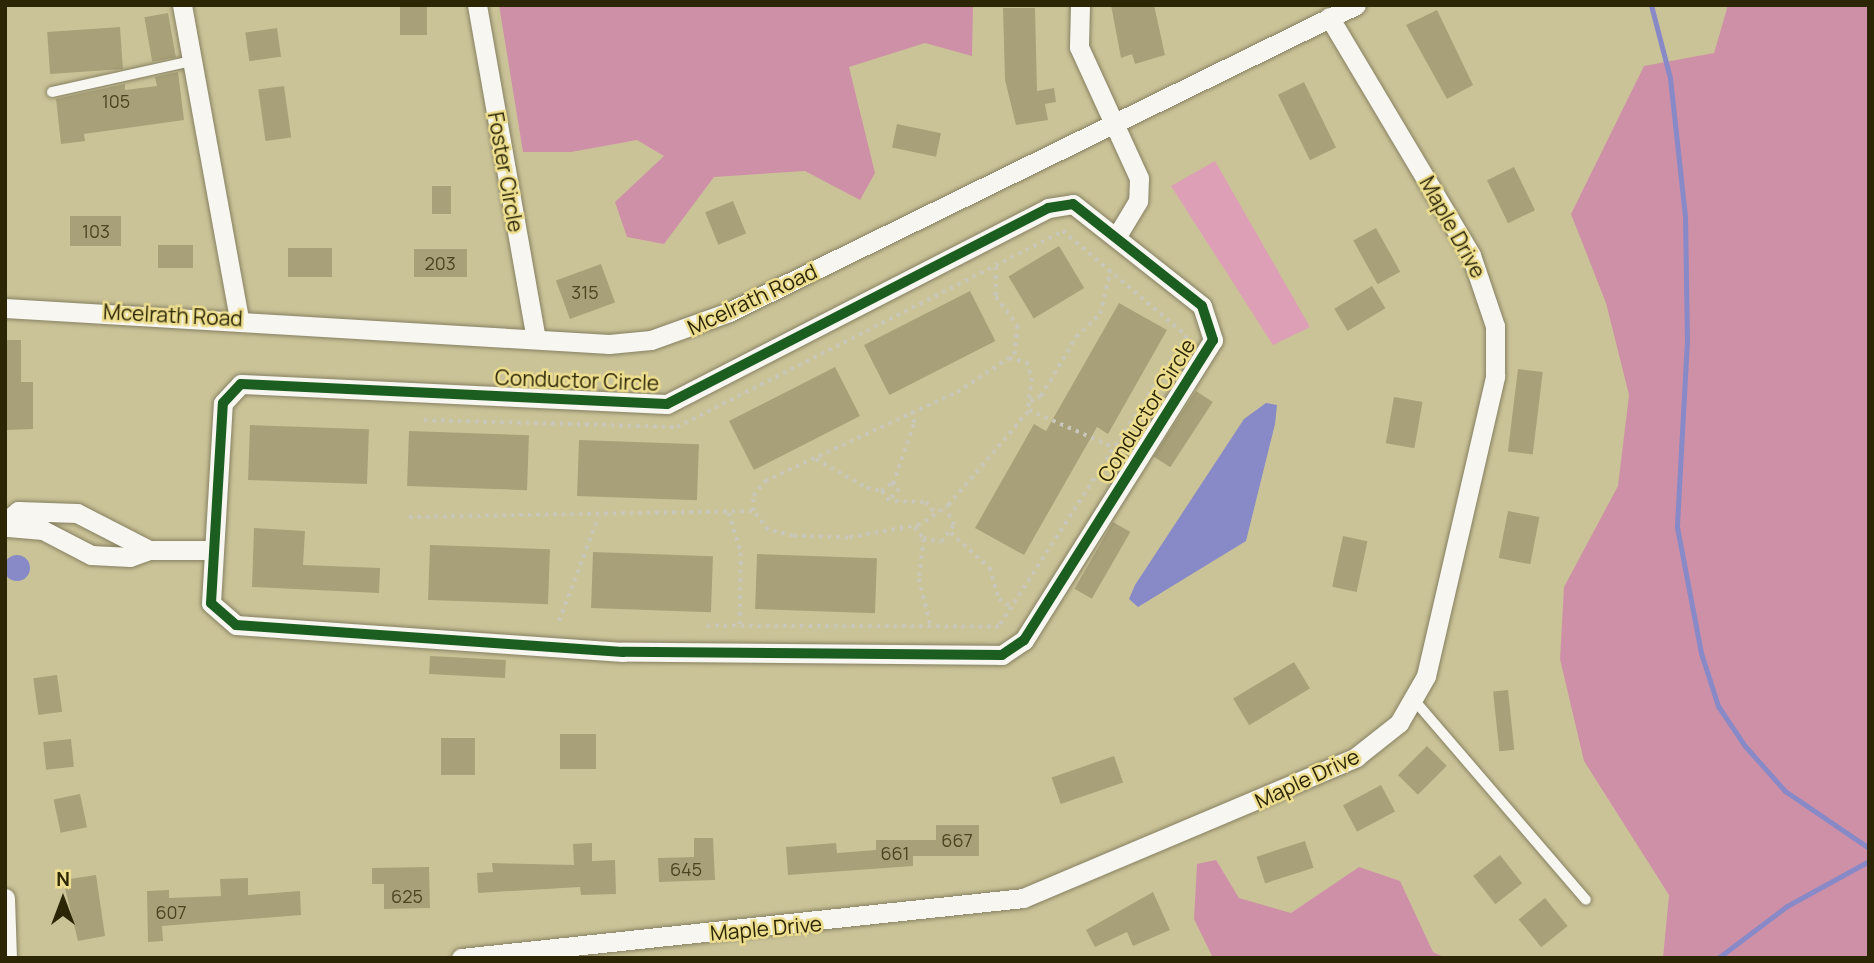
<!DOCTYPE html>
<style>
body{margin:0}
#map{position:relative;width:1874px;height:963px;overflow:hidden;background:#cbc398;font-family:Manrope,sans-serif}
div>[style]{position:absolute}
.green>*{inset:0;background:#dd9fb6}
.forest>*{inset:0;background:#ce90a7}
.water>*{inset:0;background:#8889c7}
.round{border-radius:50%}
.stream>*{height:5px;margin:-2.5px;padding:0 2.5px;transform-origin:2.5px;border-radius:2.5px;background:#8889c7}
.building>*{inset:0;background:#a8a078;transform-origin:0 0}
.path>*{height:3.5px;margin-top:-1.75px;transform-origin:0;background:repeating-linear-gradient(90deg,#c8c6b8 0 3.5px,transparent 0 8.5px)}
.roads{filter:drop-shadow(0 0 2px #868062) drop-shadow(0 0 2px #868062)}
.lane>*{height:10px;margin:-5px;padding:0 5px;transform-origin:5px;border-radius:5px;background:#f7f6f0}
.street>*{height:19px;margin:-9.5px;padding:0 9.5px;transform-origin:9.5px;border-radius:9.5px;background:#f7f6f0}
.cycleway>*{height:10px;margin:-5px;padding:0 5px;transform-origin:5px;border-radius:5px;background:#1b5e20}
span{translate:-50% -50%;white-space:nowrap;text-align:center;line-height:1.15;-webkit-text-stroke:5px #edde8f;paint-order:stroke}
.number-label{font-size:18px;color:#4b4422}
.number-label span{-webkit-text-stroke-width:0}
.street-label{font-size:21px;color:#2c2605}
.frame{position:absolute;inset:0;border:7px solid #2c2605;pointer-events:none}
.north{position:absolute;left:28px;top:865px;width:70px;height:70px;-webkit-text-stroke:5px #edde8f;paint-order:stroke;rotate:0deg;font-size:19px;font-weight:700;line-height:28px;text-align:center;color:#2c2605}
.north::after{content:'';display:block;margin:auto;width:24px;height:32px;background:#2c2605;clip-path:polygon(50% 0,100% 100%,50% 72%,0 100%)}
</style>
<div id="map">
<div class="green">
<i style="clip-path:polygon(1215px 161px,1310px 327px,1273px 345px,1171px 186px)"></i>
</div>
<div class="forest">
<i style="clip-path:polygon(499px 5px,973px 5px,972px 56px,925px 43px,849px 67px,875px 173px,860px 200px,805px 171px,714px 177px,664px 244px,627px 237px,615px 202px,664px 156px,637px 140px,571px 152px,523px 152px)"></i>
<i style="clip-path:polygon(1728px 5px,1869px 5px,1869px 958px,1663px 958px,1669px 895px,1584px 761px,1560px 659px,1564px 587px,1618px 486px,1629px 395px,1606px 303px,1571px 214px,1644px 66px,1714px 53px)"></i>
<i style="clip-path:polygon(1216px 860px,1239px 898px,1291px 913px,1359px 867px,1400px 881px,1433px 952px,1446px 958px,1213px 958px,1194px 919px,1197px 864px)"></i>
</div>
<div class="water">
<i style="clip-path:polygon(1266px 403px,1277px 405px,1275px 424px,1246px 541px,1138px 607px,1129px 599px,1135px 585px,1244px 419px)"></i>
<i class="round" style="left:4px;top:555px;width:26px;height:26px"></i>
</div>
<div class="stream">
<i style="left:1651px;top:5px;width:75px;rotate:75.4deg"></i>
<i style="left:1670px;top:78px;width:139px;rotate:83.8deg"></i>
<i style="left:1685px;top:216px;width:124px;rotate:89.1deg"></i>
<i style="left:1687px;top:340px;width:187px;rotate:93.1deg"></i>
<i style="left:1677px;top:527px;width:128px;rotate:79.2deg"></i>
<i style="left:1701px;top:653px;width:56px;rotate:72.2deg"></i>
<i style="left:1718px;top:706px;width:48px;rotate:56deg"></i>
<i style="left:1745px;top:746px;width:60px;rotate:48.4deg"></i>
<i style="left:1785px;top:791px;width:102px;rotate:34.2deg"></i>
<i style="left:1718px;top:958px;width:86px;rotate:-37deg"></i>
<i style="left:1787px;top:906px;width:94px;rotate:-28.8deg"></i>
</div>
<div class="building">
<i style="left:400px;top:5px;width:27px;height:30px"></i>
<i style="clip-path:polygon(1111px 5px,1154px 5px,1165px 55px,1135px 64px,1132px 54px,1121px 58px)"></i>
<i style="clip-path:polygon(1003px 8px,1035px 8px,1037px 91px,1054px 88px,1056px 102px,1045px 104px,1048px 120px,1016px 125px,1005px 80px)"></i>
<i style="clip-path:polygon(1437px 10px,1473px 85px,1447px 99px,1406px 25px)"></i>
<i style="left:168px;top:13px;width:45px;height:24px;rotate:80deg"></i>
<i style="left:120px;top:27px;width:42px;height:73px;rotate:86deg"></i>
<i style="left:277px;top:28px;width:29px;height:32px;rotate:82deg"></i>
<i style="clip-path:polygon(178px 72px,184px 120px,84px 134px,85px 141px,61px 144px,56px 99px,125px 84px,125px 90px,157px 86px,155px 77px)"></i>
<i style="left:1304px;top:82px;width:73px;height:29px;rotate:64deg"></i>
<i style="left:284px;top:86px;width:52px;height:26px;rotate:82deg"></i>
<i style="left:897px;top:124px;width:45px;height:24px;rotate:12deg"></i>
<i style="left:1514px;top:167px;width:48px;height:30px;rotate:64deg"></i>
<i style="left:432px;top:186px;width:19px;height:28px"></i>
<i style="left:733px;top:201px;width:35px;height:30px;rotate:68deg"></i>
<i style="left:70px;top:216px;width:51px;height:30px"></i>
<i style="left:1376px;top:228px;width:50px;height:26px;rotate:61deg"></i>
<i style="left:158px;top:245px;width:35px;height:23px"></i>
<i style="left:1059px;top:246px;width:49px;height:59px;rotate:59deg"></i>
<i style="left:288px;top:248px;width:44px;height:29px"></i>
<i style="left:414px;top:249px;width:53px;height:28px"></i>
<i style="left:601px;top:264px;width:41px;height:48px;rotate:70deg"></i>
<i style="left:1372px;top:286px;width:26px;height:44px;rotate:59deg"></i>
<i style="left:970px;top:291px;width:56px;height:119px;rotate:63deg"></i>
<i style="clip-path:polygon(1119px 303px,1167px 330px,1108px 434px,1097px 427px,1024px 555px,975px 528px,1034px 424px,1046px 431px)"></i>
<i style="clip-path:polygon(5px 340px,21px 340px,21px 382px,33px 382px,33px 429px,5px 430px)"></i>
<i style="left:835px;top:367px;width:55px;height:119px;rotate:63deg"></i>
<i style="left:1518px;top:369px;width:25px;height:83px;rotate:7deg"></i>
<i style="left:1196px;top:391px;width:20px;height:78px;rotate:33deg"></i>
<i style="left:1394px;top:397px;width:29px;height:47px;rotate:10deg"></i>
<i style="left:250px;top:425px;width:119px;height:55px;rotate:2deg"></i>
<i style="left:409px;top:431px;width:120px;height:55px;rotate:2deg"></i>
<i style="left:579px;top:440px;width:120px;height:56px;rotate:2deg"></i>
<i style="left:1508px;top:511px;width:32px;height:48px;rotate:11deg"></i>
<i style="left:1113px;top:522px;width:20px;height:77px;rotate:30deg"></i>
<i style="clip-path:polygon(254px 528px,305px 531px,303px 565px,380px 568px,379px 593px,252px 587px)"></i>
<i style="left:1343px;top:536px;width:25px;height:52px;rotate:12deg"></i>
<i style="left:430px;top:545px;width:120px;height:55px;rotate:2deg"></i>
<i style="left:593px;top:552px;width:120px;height:56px;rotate:2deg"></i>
<i style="left:757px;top:554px;width:120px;height:55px;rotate:2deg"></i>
<i style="left:430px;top:656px;width:76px;height:18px;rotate:3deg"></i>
<i style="left:1294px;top:662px;width:31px;height:71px;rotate:59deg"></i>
<i style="left:57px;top:675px;width:37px;height:24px;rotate:82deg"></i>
<i style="left:1508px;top:690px;width:60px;height:15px;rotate:84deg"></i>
<i style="left:560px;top:734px;width:36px;height:35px"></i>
<i style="left:441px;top:738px;width:34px;height:37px"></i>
<i style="left:71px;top:739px;width:28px;height:28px;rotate:84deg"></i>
<i style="left:1427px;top:746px;width:28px;height:41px;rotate:45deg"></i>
<i style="left:1114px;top:756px;width:28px;height:66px;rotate:71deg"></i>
<i style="left:1381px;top:785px;width:30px;height:43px;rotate:62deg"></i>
<i style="left:80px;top:794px;width:34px;height:27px;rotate:78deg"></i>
<i style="clip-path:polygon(936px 825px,979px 825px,979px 856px,913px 856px,913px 866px,788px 875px,786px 847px,836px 843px,837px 853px,876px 850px,876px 840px,936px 840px)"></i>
<i style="clip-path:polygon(694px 838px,713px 838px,715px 880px,659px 882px,658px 858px,694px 857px)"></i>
<i style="left:1305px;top:841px;width:28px;height:51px;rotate:72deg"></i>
<i style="clip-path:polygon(592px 843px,592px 861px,615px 860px,616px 894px,581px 895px,580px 887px,478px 893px,477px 873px,493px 872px,492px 863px,574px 865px,573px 844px)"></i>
<i style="left:1500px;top:855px;width:36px;height:34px;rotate:52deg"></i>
<i style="clip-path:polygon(429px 867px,430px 908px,384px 909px,384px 884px,372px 884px,372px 868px)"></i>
<i style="clip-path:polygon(96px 875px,105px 936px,78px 941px,63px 880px)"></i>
<i style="clip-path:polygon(248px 878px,248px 895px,300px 891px,301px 915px,162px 926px,163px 941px,148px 942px,147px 891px,169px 890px,169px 898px,221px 896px,220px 879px)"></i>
<i style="clip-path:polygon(1153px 892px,1170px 930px,1133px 946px,1127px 932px,1095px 947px,1086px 930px)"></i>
<i style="left:1545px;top:898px;width:36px;height:34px;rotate:51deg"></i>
</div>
<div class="path">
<i style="left:996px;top:267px;width:30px;rotate:90deg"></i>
<i style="left:996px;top:297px;width:36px;rotate:53deg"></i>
<i style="left:1018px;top:326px;width:31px;rotate:97deg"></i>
<i style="left:1030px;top:401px;width:12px;rotate:-24deg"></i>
<i style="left:1041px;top:396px;width:69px;rotate:-59.3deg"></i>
<i style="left:1076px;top:337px;width:33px;rotate:-44deg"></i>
<i style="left:1100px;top:314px;width:43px;rotate:-76.6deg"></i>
<i style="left:1029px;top:410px;width:94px;rotate:23.8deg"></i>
<i style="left:424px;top:420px;width:253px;rotate:1.6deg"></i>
<i style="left:677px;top:427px;width:433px;rotate:-26.9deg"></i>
<i style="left:1063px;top:231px;width:162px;rotate:40.3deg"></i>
<i style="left:1187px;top:336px;width:346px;rotate:122.9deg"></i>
<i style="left:999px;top:627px;width:295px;rotate:-179.8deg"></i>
<i style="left:816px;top:459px;width:59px;rotate:29.6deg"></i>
<i style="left:867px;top:488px;width:14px;rotate:12deg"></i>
<i style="left:881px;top:491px;width:14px;rotate:-36deg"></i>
<i style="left:892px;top:483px;width:9px;rotate:41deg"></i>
<i style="left:899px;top:489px;width:16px;rotate:130deg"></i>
<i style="left:889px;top:501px;width:13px;rotate:-129deg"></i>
<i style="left:893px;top:484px;width:65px;rotate:-71deg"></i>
<i style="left:914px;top:423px;width:13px;rotate:-99deg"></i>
<i style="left:895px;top:501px;width:31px;rotate:2deg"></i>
<i style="left:926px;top:502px;width:17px;rotate:50deg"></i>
<i style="left:729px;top:513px;width:42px;rotate:73.3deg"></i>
<i style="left:741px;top:553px;width:74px;rotate:90.8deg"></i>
<i style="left:409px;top:517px;width:344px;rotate:-1deg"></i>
<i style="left:753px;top:511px;width:15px;rotate:-90deg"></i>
<i style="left:753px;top:496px;width:19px;rotate:-51deg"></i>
<i style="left:765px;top:481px;width:212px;rotate:-24.9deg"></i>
<i style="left:957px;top:392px;width:62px;rotate:-33.2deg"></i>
<i style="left:1009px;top:358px;width:18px;rotate:13deg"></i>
<i style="left:1027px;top:362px;width:17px;rotate:73deg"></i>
<i style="left:1032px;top:378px;width:34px;rotate:97deg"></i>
<i style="left:1028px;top:412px;width:122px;rotate:130.3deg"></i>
<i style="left:949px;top:505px;width:35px;rotate:145deg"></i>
<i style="left:920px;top:525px;width:73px;rotate:169.8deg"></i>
<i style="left:848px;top:538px;width:55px;rotate:-177.9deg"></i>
<i style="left:793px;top:536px;width:26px;rotate:-167deg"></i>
<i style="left:768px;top:530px;width:24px;rotate:-128deg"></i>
<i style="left:915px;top:527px;width:14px;rotate:54deg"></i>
<i style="left:923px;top:538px;width:18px;rotate:13deg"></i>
<i style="left:941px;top:542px;width:21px;rotate:-53deg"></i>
<i style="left:954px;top:525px;width:18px;rotate:-117deg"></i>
<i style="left:951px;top:533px;width:52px;rotate:41.9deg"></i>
<i style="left:990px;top:568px;width:32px;rotate:74deg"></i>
<i style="left:999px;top:599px;width:15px;rotate:32deg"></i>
<i style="left:924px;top:539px;width:40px;rotate:97.1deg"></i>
<i style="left:919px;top:579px;width:49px;rotate:76deg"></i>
<i style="left:559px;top:621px;width:111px;rotate:-69.4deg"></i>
</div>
<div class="roads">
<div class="lane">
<i style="left:52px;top:92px;width:143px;rotate:-12.5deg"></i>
<i style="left:1415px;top:701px;width:262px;rotate:49.3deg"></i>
</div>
<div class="street">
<i style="left:182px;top:5px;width:318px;rotate:79.7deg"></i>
<i style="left:477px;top:5px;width:338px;rotate:80deg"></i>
<i style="left:1080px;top:5px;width:42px;rotate:91.4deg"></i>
<i style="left:1079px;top:47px;width:144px;rotate:65.4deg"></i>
<i style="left:1139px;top:178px;width:23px;rotate:92deg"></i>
<i style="left:1138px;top:201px;width:41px;rotate:121deg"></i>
<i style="left:1073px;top:204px;width:164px;rotate:38.3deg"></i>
<i style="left:1202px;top:306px;width:36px;rotate:72deg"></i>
<i style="left:1213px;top:340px;width:355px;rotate:122.2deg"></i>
<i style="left:1024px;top:640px;width:27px;rotate:146deg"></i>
<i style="left:1002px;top:655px;width:379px;rotate:-179.5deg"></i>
<i style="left:623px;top:652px;width:388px;rotate:-176deg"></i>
<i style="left:236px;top:625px;width:33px;rotate:-139deg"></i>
<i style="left:211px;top:603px;width:200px;rotate:-86.6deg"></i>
<i style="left:223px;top:403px;width:26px;rotate:-47deg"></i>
<i style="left:241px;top:384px;width:426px;rotate:2.7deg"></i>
<i style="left:667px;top:404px;width:428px;rotate:-27.2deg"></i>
<i style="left:1048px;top:208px;width:25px;rotate:-9deg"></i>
<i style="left:5px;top:308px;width:605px;rotate:3.41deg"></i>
<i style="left:609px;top:344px;width:42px;rotate:-5.4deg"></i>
<i style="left:651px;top:340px;width:83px;rotate:-19.7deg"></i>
<i style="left:729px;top:312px;width:698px;rotate:-26.09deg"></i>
<i style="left:5px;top:522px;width:17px;rotate:-40deg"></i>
<i style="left:18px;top:511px;width:59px;rotate:1.9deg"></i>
<i style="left:77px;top:513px;width:81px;rotate:27.2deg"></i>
<i style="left:149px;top:550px;width:20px;rotate:160deg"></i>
<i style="left:130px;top:557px;width:39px;rotate:-177deg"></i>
<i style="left:91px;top:555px;width:54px;rotate:-152.5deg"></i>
<i style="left:43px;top:530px;width:38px;rotate:-175deg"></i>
<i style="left:149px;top:550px;width:64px"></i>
<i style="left:5px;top:898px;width:60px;rotate:88.1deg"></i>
<i style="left:461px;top:958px;width:565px;rotate:-6.09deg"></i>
<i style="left:1023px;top:898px;width:362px;rotate:-22.9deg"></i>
<i style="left:1356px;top:757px;width:55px;rotate:-38.3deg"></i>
<i style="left:1399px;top:723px;width:54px;rotate:-60.1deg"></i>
<i style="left:1426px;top:676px;width:308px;rotate:-77deg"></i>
<i style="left:1495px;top:376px;width:50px;rotate:-90deg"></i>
<i style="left:1495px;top:326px;width:75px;rotate:-108.7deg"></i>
<i style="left:1471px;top:255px;width:277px;rotate:-120.8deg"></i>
</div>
</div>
<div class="cycleway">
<i style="left:1073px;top:204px;width:164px;rotate:38.3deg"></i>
<i style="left:1202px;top:306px;width:36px;rotate:72deg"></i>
<i style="left:1213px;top:340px;width:355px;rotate:122.2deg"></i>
<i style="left:1024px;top:640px;width:27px;rotate:146deg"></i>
<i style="left:1002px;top:655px;width:379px;rotate:-179.5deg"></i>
<i style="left:623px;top:652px;width:388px;rotate:-176deg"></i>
<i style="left:236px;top:625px;width:33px;rotate:-139deg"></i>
<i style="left:211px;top:603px;width:200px;rotate:-86.6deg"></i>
<i style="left:223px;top:403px;width:26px;rotate:-47deg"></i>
<i style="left:241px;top:384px;width:426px;rotate:2.7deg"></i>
<i style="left:667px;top:404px;width:428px;rotate:-27.2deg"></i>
<i style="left:1048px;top:208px;width:25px;rotate:-9deg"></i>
</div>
<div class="number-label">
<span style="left:116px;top:101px">105</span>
<span style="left:96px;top:231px">103</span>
<span style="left:440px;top:263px">203</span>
<span style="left:585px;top:292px">315</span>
<span style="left:957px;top:840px">667</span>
<span style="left:895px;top:853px">661</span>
<span style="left:686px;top:869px">645</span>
<span style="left:407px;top:896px">625</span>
<span style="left:171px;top:912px">607</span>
</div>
<div class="street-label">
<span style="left:506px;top:172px;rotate:80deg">Foster Circle</span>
<span style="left:1453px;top:227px;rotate:61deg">Maple Drive</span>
<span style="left:752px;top:299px;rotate:-25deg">Mcelrath Road</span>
<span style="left:173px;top:315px;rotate:3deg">Mcelrath Road</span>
<span style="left:577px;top:380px;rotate:2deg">Conductor Circle</span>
<span style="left:1146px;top:410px;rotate:-58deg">Conductor Circle</span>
<span style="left:1307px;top:778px;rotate:-25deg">Maple Drive</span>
<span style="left:766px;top:928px;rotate:-5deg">Maple Drive</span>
</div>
<div class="frame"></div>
<div class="north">N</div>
</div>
